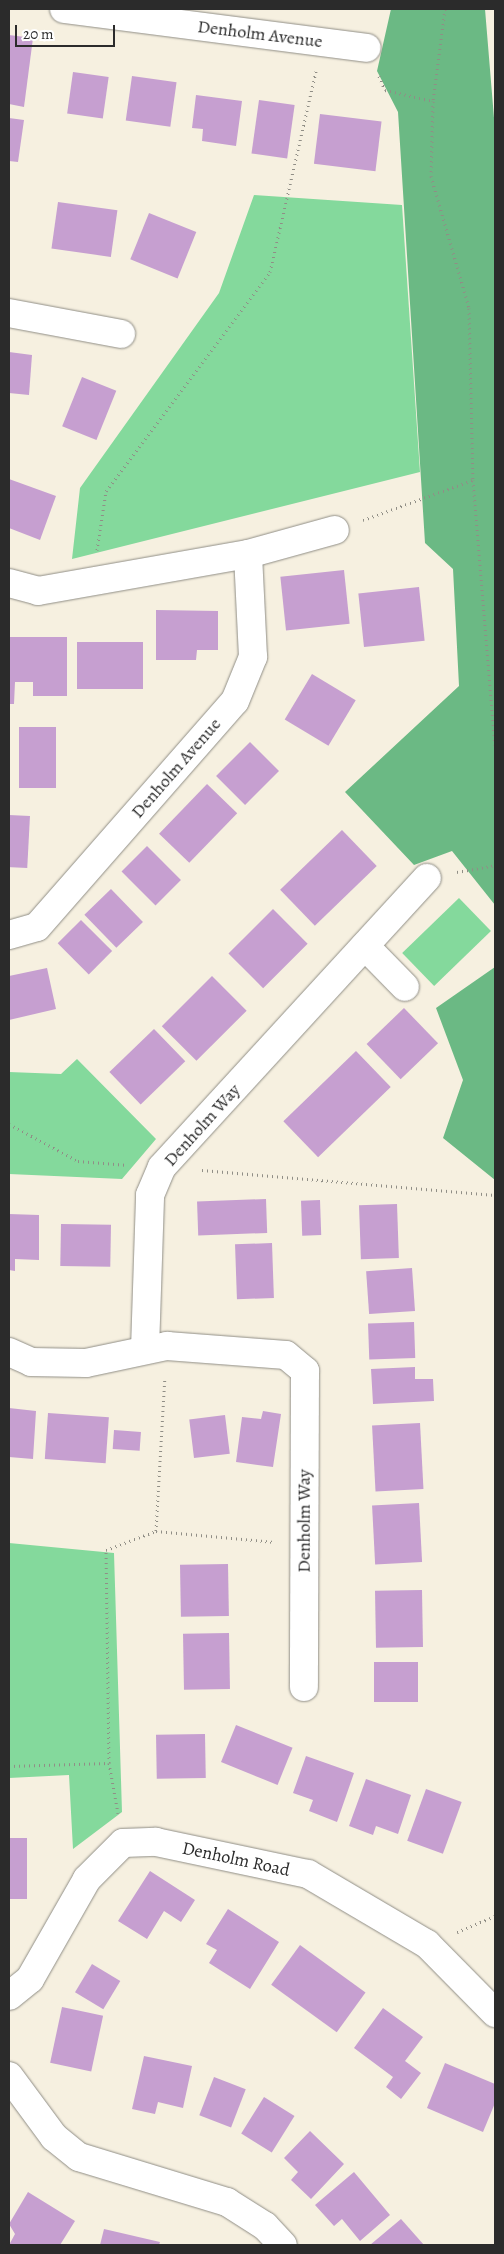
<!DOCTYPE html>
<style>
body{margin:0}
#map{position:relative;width:504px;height:2254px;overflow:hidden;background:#f6f0e0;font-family:Alegreya,serif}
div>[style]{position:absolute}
.green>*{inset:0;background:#84d99c;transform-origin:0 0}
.forest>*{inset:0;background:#6bb984}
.building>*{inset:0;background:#c69fd0;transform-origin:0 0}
.path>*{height:3px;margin-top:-1.5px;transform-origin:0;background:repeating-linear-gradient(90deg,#908e86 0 1px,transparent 0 5px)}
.roads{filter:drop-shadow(0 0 1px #908e86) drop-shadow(0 0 1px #908e86)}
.street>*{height:28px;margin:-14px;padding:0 14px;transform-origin:14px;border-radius:14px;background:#fff}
span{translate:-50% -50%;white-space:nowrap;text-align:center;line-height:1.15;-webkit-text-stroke:4px #fff;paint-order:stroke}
.street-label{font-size:18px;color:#2b2b2b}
.frame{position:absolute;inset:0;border:10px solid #2b2b2b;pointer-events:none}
.scale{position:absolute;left:15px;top:25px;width:100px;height:22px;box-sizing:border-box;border:2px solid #2b2b2b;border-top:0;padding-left:6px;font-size:15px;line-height:18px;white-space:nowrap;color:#2b2b2b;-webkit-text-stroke:4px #fff;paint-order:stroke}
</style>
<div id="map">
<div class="green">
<i style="clip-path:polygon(254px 195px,402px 205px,420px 472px,72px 559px,80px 488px,219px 293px)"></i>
<i style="left:459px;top:898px;width:46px;height:79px;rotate:46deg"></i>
<i style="clip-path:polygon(77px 1059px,156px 1139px,122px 1179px,9px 1174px,9px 1072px,61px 1074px)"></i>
<i style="clip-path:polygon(9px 1543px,114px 1553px,122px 1812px,73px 1849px,69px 1775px,9px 1778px)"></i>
</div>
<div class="forest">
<i style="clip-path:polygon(391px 9px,485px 9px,495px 130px,495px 905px,452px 851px,414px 865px,345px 792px,459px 686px,453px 569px,425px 543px,398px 112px,377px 71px)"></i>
<i style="clip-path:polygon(495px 967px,495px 1180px,443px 1138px,463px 1080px,436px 1008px)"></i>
</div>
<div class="building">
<i style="clip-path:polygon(9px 35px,33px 38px,24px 107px,9px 104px)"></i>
<i style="left:73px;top:72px;width:36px;height:42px;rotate:8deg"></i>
<i style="left:132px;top:76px;width:45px;height:45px;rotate:8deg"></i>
<i style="clip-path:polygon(196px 95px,242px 101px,236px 146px,202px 141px,203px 129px,192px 128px)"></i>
<i style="left:259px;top:100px;width:36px;height:54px;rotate:8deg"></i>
<i style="left:320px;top:114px;width:62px;height:50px;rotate:7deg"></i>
<i style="clip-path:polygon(9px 118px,24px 120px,18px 162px,9px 161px)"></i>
<i style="left:58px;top:202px;width:60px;height:47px;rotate:8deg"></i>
<i style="left:149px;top:213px;width:51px;height:50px;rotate:22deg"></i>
<i style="clip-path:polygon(9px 352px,32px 355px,29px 395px,9px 393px)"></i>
<i style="left:82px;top:377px;width:37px;height:53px;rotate:22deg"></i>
<i style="clip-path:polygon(9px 479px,56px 496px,40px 540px,9px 528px)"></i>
<i style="left:344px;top:570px;width:54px;height:64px;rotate:84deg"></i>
<i style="left:419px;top:587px;width:54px;height:61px;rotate:84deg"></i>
<i style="clip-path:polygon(156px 610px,218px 611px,218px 650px,197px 650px,196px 660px,156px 660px)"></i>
<i style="clip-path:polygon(9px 637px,67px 637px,67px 696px,33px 696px,33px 682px,15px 682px,14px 704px,9px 704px)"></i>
<i style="left:77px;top:642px;width:66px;height:47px"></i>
<i style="left:312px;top:674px;width:51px;height:53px;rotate:31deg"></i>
<i style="left:19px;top:727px;width:37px;height:61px"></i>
<i style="left:250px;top:742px;width:41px;height:48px;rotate:45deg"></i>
<i style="left:207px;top:784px;width:42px;height:69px;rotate:44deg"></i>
<i style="left:9px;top:815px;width:21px;height:52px;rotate:3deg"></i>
<i style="left:342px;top:830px;width:50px;height:86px;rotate:46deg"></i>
<i style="left:147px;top:846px;width:48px;height:36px;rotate:45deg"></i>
<i style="left:111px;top:889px;width:46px;height:37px;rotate:46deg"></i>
<i style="left:273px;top:909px;width:49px;height:63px;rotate:45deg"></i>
<i style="left:81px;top:920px;width:44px;height:33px;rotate:45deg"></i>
<i style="clip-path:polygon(47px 968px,56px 1009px,9px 1020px,9px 976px)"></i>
<i style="left:212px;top:976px;width:49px;height:71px;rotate:45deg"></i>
<i style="left:404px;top:1008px;width:49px;height:52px;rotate:46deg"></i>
<i style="left:154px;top:1029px;width:45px;height:62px;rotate:46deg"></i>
<i style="left:356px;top:1051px;width:50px;height:101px;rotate:46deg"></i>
<i style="left:266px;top:1199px;width:34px;height:69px;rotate:88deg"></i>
<i style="left:320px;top:1200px;width:35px;height:19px;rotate:88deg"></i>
<i style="left:397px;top:1204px;width:54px;height:38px;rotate:88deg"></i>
<i style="clip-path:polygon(9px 1214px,39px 1215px,39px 1260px,15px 1259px,15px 1271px,9px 1270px)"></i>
<i style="left:61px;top:1224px;width:50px;height:42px;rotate:1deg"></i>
<i style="left:272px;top:1243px;width:55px;height:37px;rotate:88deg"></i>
<i style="left:412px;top:1268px;width:43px;height:46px;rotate:86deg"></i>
<i style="left:414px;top:1322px;width:36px;height:46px;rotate:88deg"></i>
<i style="clip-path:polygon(415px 1367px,415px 1379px,433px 1379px,434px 1401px,373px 1404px,371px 1369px)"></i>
<i style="clip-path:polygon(9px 1408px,36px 1411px,33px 1459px,9px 1457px)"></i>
<i style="clip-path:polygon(263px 1411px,281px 1414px,273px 1467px,236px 1462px,242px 1417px,261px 1419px)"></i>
<i style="left:48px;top:1413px;width:61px;height:46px;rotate:4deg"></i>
<i style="left:225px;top:1415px;width:39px;height:36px;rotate:83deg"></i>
<i style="left:420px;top:1423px;width:66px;height:48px;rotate:87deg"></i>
<i style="left:114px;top:1430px;width:27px;height:19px;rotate:4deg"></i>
<i style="left:419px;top:1503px;width:59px;height:47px;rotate:87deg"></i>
<i style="left:228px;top:1564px;width:52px;height:48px;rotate:89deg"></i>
<i style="left:422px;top:1590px;width:57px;height:47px;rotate:89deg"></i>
<i style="left:229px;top:1633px;width:56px;height:46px;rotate:89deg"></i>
<i style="left:418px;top:1662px;width:40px;height:44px;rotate:90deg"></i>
<i style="left:236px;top:1725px;width:61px;height:40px;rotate:22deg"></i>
<i style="left:205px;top:1734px;width:44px;height:49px;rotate:89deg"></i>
<i style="clip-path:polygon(306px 1756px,354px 1773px,337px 1822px,309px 1811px,313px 1800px,293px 1793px)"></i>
<i style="clip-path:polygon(366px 1779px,411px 1795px,398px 1834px,376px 1826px,373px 1835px,349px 1826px)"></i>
<i style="left:426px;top:1789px;width:38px;height:55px;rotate:20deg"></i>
<i style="left:9px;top:1838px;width:18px;height:61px"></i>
<i style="clip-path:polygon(150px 1871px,195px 1900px,181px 1922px,164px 1911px,147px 1939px,118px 1921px)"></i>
<i style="clip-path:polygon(228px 1909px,279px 1942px,250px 1989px,209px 1963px,217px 1950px,206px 1944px)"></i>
<i style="left:300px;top:1945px;width:81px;height:49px;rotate:36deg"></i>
<i style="left:92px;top:1964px;width:33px;height:33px;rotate:31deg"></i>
<i style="left:62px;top:2007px;width:42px;height:57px;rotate:12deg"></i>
<i style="clip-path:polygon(383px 2008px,423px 2037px,405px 2061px,421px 2073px,401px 2099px,386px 2087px,393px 2077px,354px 2048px)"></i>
<i style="clip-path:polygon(144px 2056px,192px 2066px,183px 2108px,158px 2102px,155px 2114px,132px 2109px)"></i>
<i style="clip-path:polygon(445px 2063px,495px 2084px,495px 2103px,483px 2132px,427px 2108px)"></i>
<i style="left:214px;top:2077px;width:34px;height:41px;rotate:21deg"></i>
<i style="left:264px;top:2097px;width:36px;height:43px;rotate:32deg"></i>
<i style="clip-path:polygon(310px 2131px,344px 2164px,311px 2199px,291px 2180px,298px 2172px,284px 2158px)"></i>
<i style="clip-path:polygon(354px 2172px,390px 2215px,360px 2241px,342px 2219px,334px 2226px,315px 2205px)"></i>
<i style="clip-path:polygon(28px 2192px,75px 2221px,60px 2245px,9px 2245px,15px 2234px,9px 2224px)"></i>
<i style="clip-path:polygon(401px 2219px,424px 2245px,370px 2245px)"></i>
<i style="clip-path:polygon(104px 2229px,160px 2242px,159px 2245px,100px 2245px)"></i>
</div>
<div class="path">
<i style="left:445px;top:9px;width:93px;rotate:97.4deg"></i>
<i style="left:433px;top:101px;width:75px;rotate:91.5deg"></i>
<i style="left:431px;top:176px;width:137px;rotate:73.9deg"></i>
<i style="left:469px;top:308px;width:172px;rotate:88.7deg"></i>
<i style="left:473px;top:480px;width:266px;rotate:85.3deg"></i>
<i style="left:379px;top:76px;width:15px;rotate:67deg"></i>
<i style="left:385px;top:90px;width:49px;rotate:12.9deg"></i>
<i style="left:363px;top:520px;width:117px;rotate:-20deg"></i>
<i style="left:97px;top:550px;width:60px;rotate:-81.3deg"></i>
<i style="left:106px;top:491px;width:274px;rotate:-53.2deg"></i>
<i style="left:270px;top:272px;width:206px;rotate:-77.1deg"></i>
<i style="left:457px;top:872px;width:39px;rotate:-10deg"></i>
<i style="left:9px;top:1124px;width:78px;rotate:28.2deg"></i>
<i style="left:78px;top:1161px;width:50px;rotate:4.6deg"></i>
<i style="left:202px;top:1170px;width:294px;rotate:4.9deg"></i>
<i style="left:156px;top:1531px;width:154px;rotate:-86.7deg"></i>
<i style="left:109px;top:1763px;width:213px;rotate:-90.8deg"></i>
<i style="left:106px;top:1550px;width:53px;rotate:-20.8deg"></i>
<i style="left:156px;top:1531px;width:119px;rotate:5.3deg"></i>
<i style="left:9px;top:1766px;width:100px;rotate:-1.7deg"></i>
<i style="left:109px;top:1763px;width:51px;rotate:79.8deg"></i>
<i style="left:457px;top:1932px;width:41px;rotate:-22.8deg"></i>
</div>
<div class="roads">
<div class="street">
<i style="left:64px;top:9px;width:305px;rotate:7.3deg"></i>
<i style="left:9px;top:313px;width:114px;rotate:10.6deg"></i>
<i style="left:9px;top:583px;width:30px;rotate:15deg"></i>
<i style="left:38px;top:591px;width:213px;rotate:-10deg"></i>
<i style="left:248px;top:554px;width:90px;rotate:-15.4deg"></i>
<i style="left:9px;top:935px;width:29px;rotate:-16deg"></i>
<i style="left:37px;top:927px;width:300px;rotate:-48.8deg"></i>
<i style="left:235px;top:701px;width:48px;rotate:-67.8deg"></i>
<i style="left:253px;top:657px;width:103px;rotate:-92.8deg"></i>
<i style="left:365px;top:946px;width:57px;rotate:45.7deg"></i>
<i style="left:145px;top:1349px;width:154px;rotate:-88.1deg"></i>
<i style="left:150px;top:1195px;width:30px;rotate:-67deg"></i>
<i style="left:162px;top:1167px;width:392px;rotate:-47.5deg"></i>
<i style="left:9px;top:1352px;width:24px;rotate:24deg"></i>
<i style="left:31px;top:1362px;width:55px;rotate:1deg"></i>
<i style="left:86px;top:1363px;width:83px;rotate:-11.9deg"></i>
<i style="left:167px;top:1346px;width:119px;rotate:4.3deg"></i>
<i style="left:286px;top:1355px;width:25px;rotate:40deg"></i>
<i style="left:305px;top:1371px;width:316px;rotate:90.2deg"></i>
<i style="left:9px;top:1996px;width:27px;rotate:-39deg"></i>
<i style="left:30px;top:1979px;width:115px;rotate:-60.3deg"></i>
<i style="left:87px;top:1879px;width:51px;rotate:-45deg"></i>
<i style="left:123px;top:1843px;width:33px;rotate:-2deg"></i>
<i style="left:156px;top:1842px;width:155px;rotate:11.9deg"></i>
<i style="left:308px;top:1874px;width:138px;rotate:30.5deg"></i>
<i style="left:427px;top:1944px;width:97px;rotate:45.4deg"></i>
<i style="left:9px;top:2076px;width:76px;rotate:53.6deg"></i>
<i style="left:54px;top:2137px;width:32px;rotate:39deg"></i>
<i style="left:79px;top:2157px;width:155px;rotate:16.9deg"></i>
<i style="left:227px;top:2202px;width:45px;rotate:32.3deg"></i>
<i style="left:265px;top:2226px;width:26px;rotate:47deg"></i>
</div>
</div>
<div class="street-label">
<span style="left:260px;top:34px;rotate:7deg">Denholm Avenue</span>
<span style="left:176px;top:768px;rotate:-49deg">Denholm Avenue</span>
<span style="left:202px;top:1125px;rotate:-48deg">Denholm Way</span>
<span style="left:304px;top:1521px;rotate:-90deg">Denholm Way</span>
<span style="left:236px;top:1859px;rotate:12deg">Denholm Road</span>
</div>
<div class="frame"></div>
<div class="scale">20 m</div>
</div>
